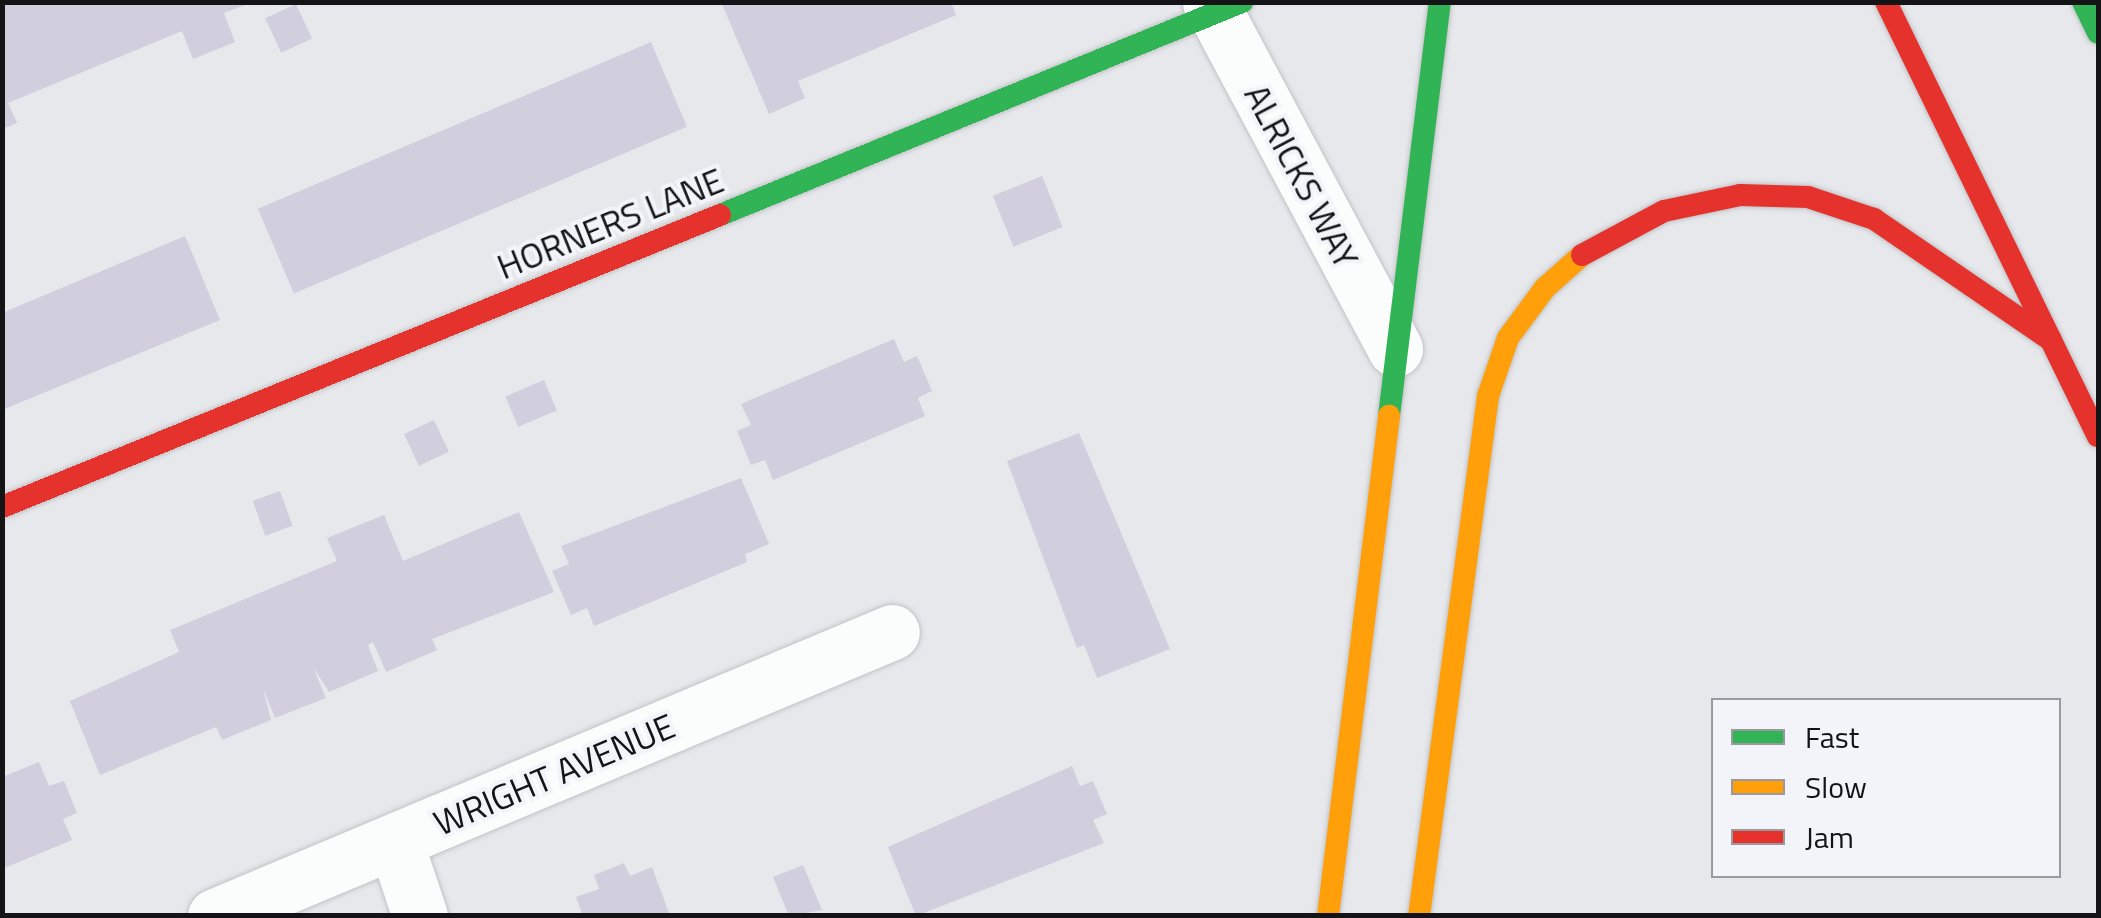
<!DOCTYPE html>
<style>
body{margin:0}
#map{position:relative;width:2101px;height:918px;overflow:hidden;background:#e6e8eb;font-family:"Titillium Web",sans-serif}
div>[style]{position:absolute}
.building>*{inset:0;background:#d1cede;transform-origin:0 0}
.roads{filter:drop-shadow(0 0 2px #c2c3c6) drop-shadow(0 0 2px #c2c3c6)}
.street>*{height:55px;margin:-27.5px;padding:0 27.5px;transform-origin:27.5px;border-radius:27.5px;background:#fbfcfc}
.fast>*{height:22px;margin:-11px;padding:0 11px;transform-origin:11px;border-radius:11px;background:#30b455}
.slow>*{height:22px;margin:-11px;padding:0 11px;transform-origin:11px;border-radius:11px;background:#ff9f0a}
.jam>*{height:22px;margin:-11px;padding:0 11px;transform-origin:11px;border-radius:11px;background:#e5322d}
span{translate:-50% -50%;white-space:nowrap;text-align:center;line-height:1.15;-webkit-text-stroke:8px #f3f4f9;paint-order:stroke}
.street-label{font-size:35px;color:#141416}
.frame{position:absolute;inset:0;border:5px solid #141416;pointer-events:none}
.legend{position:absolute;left:1711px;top:698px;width:350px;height:180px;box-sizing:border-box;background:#f3f4f9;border:2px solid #9a9a9e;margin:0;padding:12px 18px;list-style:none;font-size:30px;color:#141416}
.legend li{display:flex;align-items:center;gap:20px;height:50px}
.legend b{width:50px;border:2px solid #9a9a9e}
</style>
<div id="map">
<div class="building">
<i style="clip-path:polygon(2px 2px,250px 2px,250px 3px,224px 13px,235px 42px,193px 59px,182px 31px,8px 103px,17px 123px,2px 129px)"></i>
<i style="clip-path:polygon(721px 2px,951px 2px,956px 15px,798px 81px,805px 98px,769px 114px)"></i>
<i style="left:296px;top:4px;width:38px;height:34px;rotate:65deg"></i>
<i style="left:651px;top:42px;width:92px;height:427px;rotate:67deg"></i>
<i style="left:1042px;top:176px;width:55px;height:53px;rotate:68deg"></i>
<i style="clip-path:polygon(185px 236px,220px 320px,2px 410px,2px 313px)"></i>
<i style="clip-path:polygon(894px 339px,904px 362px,917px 356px,932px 391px,918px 398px,925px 416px,773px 480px,765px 460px,751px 465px,737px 431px,751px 425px,741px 404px)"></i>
<i style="left:544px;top:380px;width:33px;height:42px;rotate:67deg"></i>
<i style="left:434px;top:420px;width:35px;height:33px;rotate:65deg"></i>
<i style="clip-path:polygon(1079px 433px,1170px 649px,1097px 678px,1084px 645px,1077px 648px,1007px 461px)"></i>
<i style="clip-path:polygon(741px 478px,769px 544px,745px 554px,747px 562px,594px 626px,587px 608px,571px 615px,552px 571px,569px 564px,561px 546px)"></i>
<i style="left:280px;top:491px;width:37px;height:29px;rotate:70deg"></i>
<i style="clip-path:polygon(519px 512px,554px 592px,432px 639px,437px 650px,386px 672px,373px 642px,368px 645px,378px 671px,329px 692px,313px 667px,326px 698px,275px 718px,263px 688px,271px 720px,222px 740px,216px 727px,100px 775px,70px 701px,179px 652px,170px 630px,337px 561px,327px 538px,384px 515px,403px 561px)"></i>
<i style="clip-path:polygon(39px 762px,49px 786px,64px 781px,77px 813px,63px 819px,72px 840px,2px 869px,2px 777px)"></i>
<i style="clip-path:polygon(1072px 766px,1080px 786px,1093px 781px,1107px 814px,1093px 820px,1104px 843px,916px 916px,888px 847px)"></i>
<i style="clip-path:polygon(624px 863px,630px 876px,652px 867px,670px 916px,583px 916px,576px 897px,599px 889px,594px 875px)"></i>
<i style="clip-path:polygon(803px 865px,822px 910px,789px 916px,773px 877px)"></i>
</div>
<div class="roads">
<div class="street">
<i style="left:1210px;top:2px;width:393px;rotate:61.9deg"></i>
<i style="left:395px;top:841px;width:79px;rotate:71.6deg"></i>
<i style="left:215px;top:916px;width:734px;rotate:-22.76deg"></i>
</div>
<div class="fast">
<i style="left:2083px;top:2px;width:34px;rotate:64deg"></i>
<i style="left:720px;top:215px;width:564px;rotate:-22.2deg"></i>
<i style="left:1389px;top:416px;width:417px;rotate:-83deg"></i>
</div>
<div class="slow">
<i style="left:1328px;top:916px;width:504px;rotate:-83.04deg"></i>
<i style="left:1419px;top:916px;width:525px;rotate:-82.44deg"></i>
<i style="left:1488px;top:396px;width:61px;rotate:-71deg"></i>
<i style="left:1508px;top:338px;width:62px;rotate:-53.5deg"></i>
<i style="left:1545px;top:288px;width:50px;rotate:-41.7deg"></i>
</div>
<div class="jam">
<i style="left:1886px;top:2px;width:483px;rotate:64deg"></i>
<i style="left:1582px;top:255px;width:93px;rotate:-28.2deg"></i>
<i style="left:1664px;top:211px;width:78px;rotate:-11.9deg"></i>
<i style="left:1740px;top:195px;width:68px;rotate:1.7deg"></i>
<i style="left:1808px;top:197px;width:70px;rotate:18.4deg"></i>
<i style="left:1874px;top:219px;width:214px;rotate:34.4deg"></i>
<i style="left:2px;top:507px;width:775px;rotate:-22.13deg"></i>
</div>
</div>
<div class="street-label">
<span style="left:1302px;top:176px;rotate:62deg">ALRICKS WAY</span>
<span style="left:610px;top:223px;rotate:-22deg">HORNERS LANE</span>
<span style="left:554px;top:774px;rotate:-23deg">WRIGHT AVENUE</span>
</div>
<div class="frame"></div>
<ul class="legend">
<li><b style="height:12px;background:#30b455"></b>Fast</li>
<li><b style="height:12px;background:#ff9f0a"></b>Slow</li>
<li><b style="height:12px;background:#e5322d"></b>Jam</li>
</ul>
</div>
